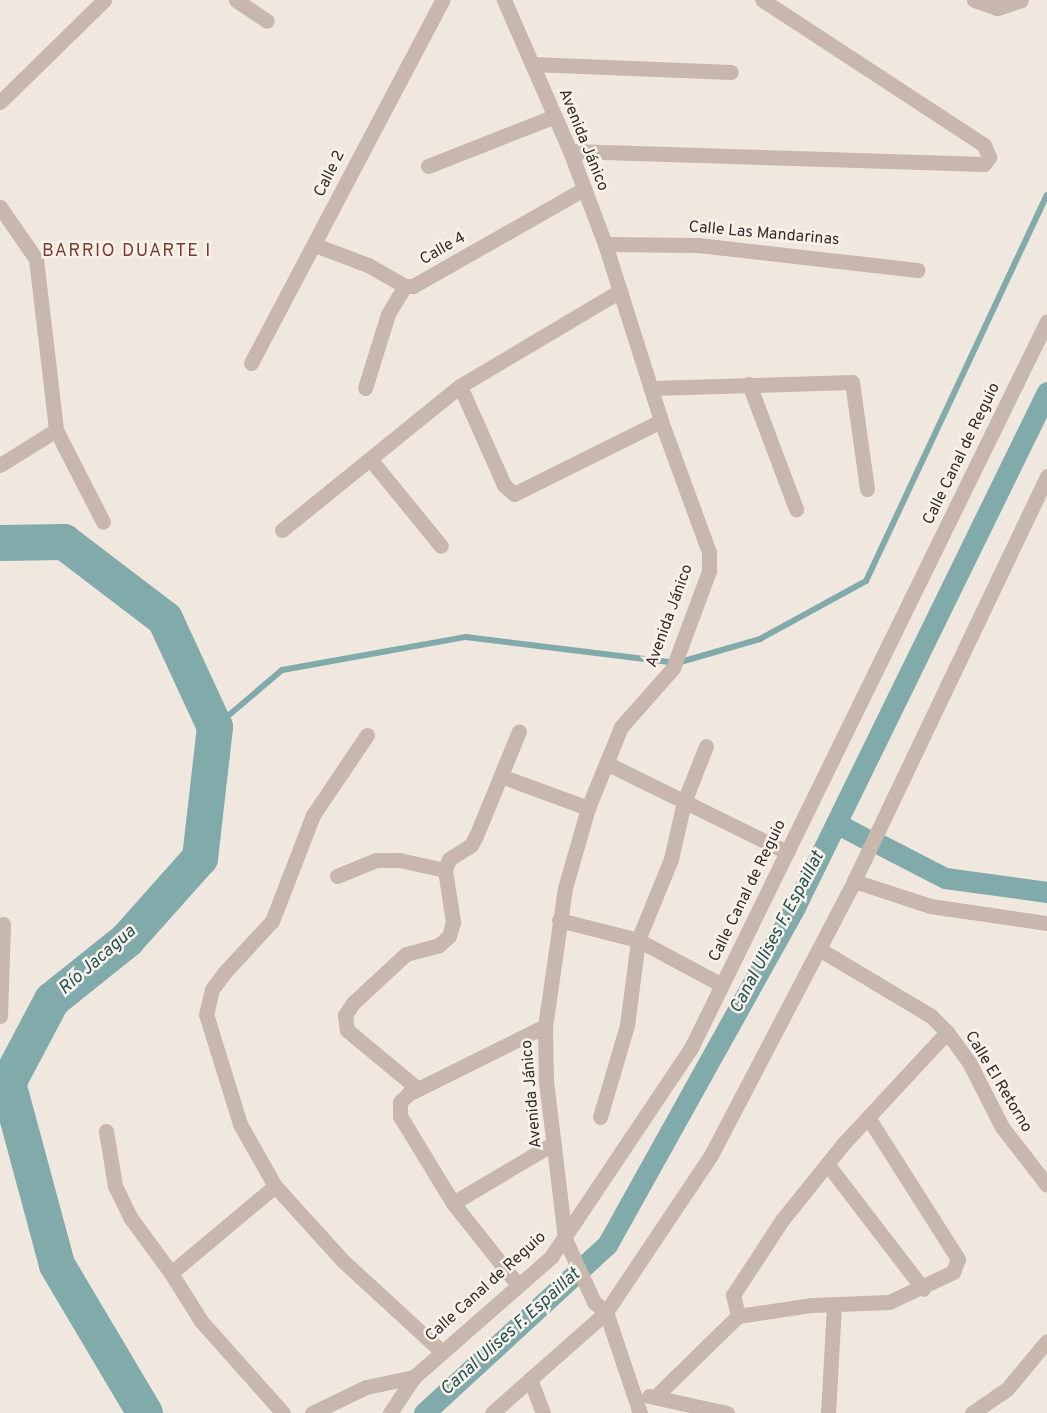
<!DOCTYPE html>
<meta charset="utf-8">
<style>
body{margin:0}
#map{position:relative;width:1047px;height:1413px;overflow:hidden;background:#f0e7df;font-family:Overpass,sans-serif}
div>[style]{position:absolute}
.stream>*{height:6px;margin:-3px;padding:0 3px;transform-origin:3px;border-radius:3px;background:#81aaaa}
.canal>*{height:21px;margin:-10.5px;padding:0 10.5px;transform-origin:10.5px;border-radius:10.5px;background:#81aaaa}
.river>*{height:36px;margin:-18px;padding:0 18px;transform-origin:18px;border-radius:18px;background:#81aaaa}
.minor>*{height:15px;margin:-7.5px;padding:0 7.5px;transform-origin:7.5px;border-radius:7.5px;background:#c7b7ac}
span{translate:-50% -50%;white-space:nowrap;text-align:center;line-height:1.15;-webkit-text-stroke:5px #f8f2eb;paint-order:stroke}
.street-label{font-size:16px;color:#362d2a}
.neighbourhood-label{font-size:18px;color:#7c3c2c;letter-spacing:1.5px}
.water-label{font-size:18px;color:#245253;font-style:italic}
</style>
<div id="map">
<div class="stream">
<i style="left:215px;top:727px;width:88px;rotate:-40.4deg"></i>
<i style="left:282px;top:670px;width:187px;rotate:-10.2deg"></i>
<i style="left:466px;top:637px;width:213px;rotate:7deg"></i>
<i style="left:677px;top:663px;width:86px;rotate:-16.1deg"></i>
<i style="left:760px;top:639px;width:121px;rotate:-28.7deg"></i>
<i style="left:866px;top:581px;width:426px;rotate:-64.9deg"></i>
</div>
<div class="canal">
<i style="left:836px;top:823px;width:32px;rotate:28deg"></i>
<i style="left:881px;top:845px;width:72px;rotate:27.3deg"></i>
<i style="left:945px;top:878px;width:103px;rotate:7.8deg"></i>
<i style="left:424px;top:1413px;width:248px;rotate:-42.6deg"></i>
<i style="left:607px;top:1245px;width:389px;rotate:-60.9deg"></i>
<i style="left:796px;top:905px;width:571px;rotate:-63.93deg"></i>
</div>
<div class="river">
<i style="left:0;top:543px;width:64px;rotate:-0.9deg"></i>
<i style="left:64px;top:542px;width:127px;rotate:37.3deg"></i>
<i style="left:165px;top:619px;width:119px;rotate:65.2deg"></i>
<i style="left:215px;top:727px;width:132px;rotate:96.5deg"></i>
<i style="left:200px;top:858px;width:110px;rotate:131.7deg"></i>
<i style="left:127px;top:940px;width:96px;rotate:141.3deg"></i>
<i style="left:52px;top:1000px;width:94px;rotate:117.9deg"></i>
<i style="left:8px;top:1083px;width:188px;rotate:74.9deg"></i>
<i style="left:57px;top:1265px;width:172px;rotate:59.3deg"></i>
</div>
<div class="minor">
<i style="left:236px;top:0;width:37px;rotate:34deg"></i>
<i style="left:504px;top:0;width:165px;rotate:66.4deg"></i>
<i style="left:570px;top:151px;width:99px;rotate:69.4deg"></i>
<i style="left:605px;top:244px;width:186px;rotate:72.4deg"></i>
<i style="left:661px;top:421px;width:140px;rotate:69.9deg"></i>
<i style="left:709px;top:552px;width:19px;rotate:90deg"></i>
<i style="left:709px;top:571px;width:103px;rotate:110.4deg"></i>
<i style="left:673px;top:668px;width:79px;rotate:131.4deg"></i>
<i style="left:621px;top:727px;width:87px;rotate:112.2deg"></i>
<i style="left:588px;top:808px;width:83px;rotate:106deg"></i>
<i style="left:565px;top:888px;width:139px;rotate:98.2deg"></i>
<i style="left:545px;top:1026px;width:55px;rotate:89deg"></i>
<i style="left:546px;top:1081px;width:159px;rotate:83.1deg"></i>
<i style="left:565px;top:1239px;width:69px;rotate:65.3deg"></i>
<i style="left:594px;top:1302px;width:16px;rotate:40deg"></i>
<i style="left:606px;top:1312px;width:107px;rotate:71.4deg"></i>
<i style="left:974px;top:0;width:24px;rotate:19deg"></i>
<i style="left:997px;top:8px;width:25px;rotate:-18deg"></i>
<i style="left:532px;top:64px;width:199px;rotate:2.3deg"></i>
<i style="left:0;top:102px;width:146px;rotate:-44.4deg"></i>
<i style="left:570px;top:151px;width:414px;rotate:1.8deg"></i>
<i style="left:984px;top:164px;width:9px;rotate:-54deg"></i>
<i style="left:989px;top:157px;width:13px;rotate:-113deg"></i>
<i style="left:984px;top:145px;width:265px;rotate:-146.8deg"></i>
<i style="left:428px;top:166px;width:136px;rotate:-21.5deg"></i>
<i style="left:0;top:207px;width:63px;rotate:55.3deg"></i>
<i style="left:36px;top:259px;width:172px;rotate:83.3deg"></i>
<i style="left:56px;top:430px;width:103px;rotate:62.9deg"></i>
<i style="left:605px;top:244px;width:93px;rotate:0.6deg"></i>
<i style="left:698px;top:245px;width:221px;rotate:6.5deg"></i>
<i style="left:315px;top:245px;width:57px;rotate:20.7deg"></i>
<i style="left:368px;top:265px;width:43px;rotate:29.6deg"></i>
<i style="left:405px;top:286px;width:8px"></i>
<i style="left:413px;top:286px;width:197px;rotate:-29.6deg"></i>
<i style="left:251px;top:363px;width:410px;rotate:-62.2deg"></i>
<i style="left:749px;top:384px;width:134px;rotate:69.4deg"></i>
<i style="left:460px;top:386px;width:108px;rotate:66deg"></i>
<i style="left:504px;top:485px;width:13px;rotate:42deg"></i>
<i style="left:514px;top:494px;width:164px;rotate:-26.4deg"></i>
<i style="left:365px;top:388px;width:77px;rotate:-72.7deg"></i>
<i style="left:388px;top:314px;width:33px;rotate:-59deg"></i>
<i style="left:652px;top:388px;width:200px;rotate:-1.7deg"></i>
<i style="left:852px;top:382px;width:108px;rotate:82deg"></i>
<i style="left:370px;top:459px;width:112px;rotate:50.8deg"></i>
<i style="left:0;top:465px;width:66px;rotate:-32deg"></i>
<i style="left:282px;top:530px;width:229px;rotate:-39deg"></i>
<i style="left:460px;top:386px;width:186px;rotate:-30.7deg"></i>
<i style="left:367px;top:735px;width:97px;rotate:124deg"></i>
<i style="left:313px;top:815px;width:114px;rotate:111.1deg"></i>
<i style="left:272px;top:921px;width:69px;rotate:132.7deg"></i>
<i style="left:225px;top:972px;width:21px;rotate:127deg"></i>
<i style="left:212px;top:989px;width:26px;rotate:103deg"></i>
<i style="left:206px;top:1014px;width:115px;rotate:72.8deg"></i>
<i style="left:240px;top:1124px;width:71px;rotate:60.6deg"></i>
<i style="left:275px;top:1186px;width:100px;rotate:47.8deg"></i>
<i style="left:342px;top:1260px;width:136px;rotate:42.6deg"></i>
<i style="left:606px;top:763px;width:202px;rotate:26.2deg"></i>
<i style="left:501px;top:776px;width:93px;rotate:20.2deg"></i>
<i style="left:337px;top:876px;width:42px;rotate:-22.3deg"></i>
<i style="left:376px;top:860px;width:23px"></i>
<i style="left:399px;top:860px;width:47px;rotate:12.3deg"></i>
<i style="left:854px;top:881px;width:80px;rotate:18.2deg"></i>
<i style="left:930px;top:906px;width:118px;rotate:8.3deg"></i>
<i style="left:559px;top:920px;width:81px;rotate:14.2deg"></i>
<i style="left:638px;top:940px;width:95px;rotate:28.2deg"></i>
<i style="left:819px;top:949px;width:131px;rotate:30.9deg"></i>
<i style="left:931px;top:1016px;width:23px;rotate:45deg"></i>
<i style="left:947px;top:1032px;width:37px;rotate:54deg"></i>
<i style="left:969px;top:1062px;width:73px;rotate:63.1deg"></i>
<i style="left:1002px;top:1127px;width:73px;rotate:52.2deg"></i>
<i style="left:0;top:1016px;width:92px;rotate:-88.1deg"></i>
<i style="left:545px;top:1026px;width:153px;rotate:153.6deg"></i>
<i style="left:408px;top:1094px;width:11px;rotate:135deg"></i>
<i style="left:400px;top:1102px;width:14px;rotate:90deg"></i>
<i style="left:400px;top:1116px;width:102px;rotate:58.7deg"></i>
<i style="left:453px;top:1203px;width:117px;rotate:-30.7deg"></i>
<i style="left:418px;top:1089px;width:92px;rotate:-140.3deg"></i>
<i style="left:347px;top:1030px;width:15px;rotate:-98deg"></i>
<i style="left:345px;top:1015px;width:14px;rotate:-56deg"></i>
<i style="left:353px;top:1003px;width:72px;rotate:-42.8deg"></i>
<i style="left:406px;top:954px;width:34px;rotate:-15deg"></i>
<i style="left:439px;top:945px;width:13px;rotate:-42deg"></i>
<i style="left:449px;top:936px;width:15px;rotate:-74deg"></i>
<i style="left:453px;top:922px;width:53px;rotate:-98.7deg"></i>
<i style="left:445px;top:870px;width:12px;rotate:-70deg"></i>
<i style="left:449px;top:859px;width:26px;rotate:-32deg"></i>
<i style="left:471px;top:845px;width:10px;rotate:-61deg"></i>
<i style="left:476px;top:836px;width:113px;rotate:-67.7deg"></i>
<i style="left:600px;top:1117px;width:96px;rotate:-73.6deg"></i>
<i style="left:627px;top:1025px;width:86px;rotate:-82.6deg"></i>
<i style="left:638px;top:940px;width:87px;rotate:-67.8deg"></i>
<i style="left:671px;top:859px;width:58px;rotate:-77.2deg"></i>
<i style="left:684px;top:802px;width:60px;rotate:-68.6deg"></i>
<i style="left:106px;top:1131px;width:56px;rotate:80.7deg"></i>
<i style="left:115px;top:1186px;width:34px;rotate:64deg"></i>
<i style="left:130px;top:1217px;width:69px;rotate:53.8deg"></i>
<i style="left:171px;top:1273px;width:57px;rotate:58deg"></i>
<i style="left:201px;top:1321px;width:123px;rotate:48.3deg"></i>
<i style="left:828px;top:1165px;width:156px;rotate:52.5deg"></i>
<i style="left:453px;top:1203px;width:105px;rotate:51.6deg"></i>
<i style="left:171px;top:1273px;width:136px;rotate:-39.9deg"></i>
<i style="left:738px;top:1316px;width:22px;rotate:-103deg"></i>
<i style="left:733px;top:1295px;width:90px;rotate:-56.8deg"></i>
<i style="left:782px;top:1220px;width:99px;rotate:-51.2deg"></i>
<i style="left:844px;top:1143px;width:151px;rotate:-47.1deg"></i>
<i style="left:530px;top:1379px;width:36px;rotate:69deg"></i>
<i style="left:649px;top:1396px;width:80px;rotate:12.3deg"></i>
<i style="left:656px;top:1396px;width:115px;rotate:-44.3deg"></i>
<i style="left:738px;top:1316px;width:75px;rotate:-8.5deg"></i>
<i style="left:812px;top:1305px;width:77px;rotate:-2.2deg"></i>
<i style="left:889px;top:1302px;width:71px;rotate:-25.1deg"></i>
<i style="left:953px;top:1272px;width:14px;rotate:-69deg"></i>
<i style="left:958px;top:1259px;width:168px;rotate:-122.4deg"></i>
<i style="left:312px;top:1413px;width:60px;rotate:-25.7deg"></i>
<i style="left:366px;top:1387px;width:49px;rotate:-11.8deg"></i>
<i style="left:390px;top:1413px;width:43px;rotate:-56.3deg"></i>
<i style="left:414px;top:1377px;width:182px;rotate:-41.2deg"></i>
<i style="left:551px;top:1257px;width:252px;rotate:-56.2deg"></i>
<i style="left:691px;top:1048px;width:809px;rotate:-63.91deg"></i>
<i style="left:492px;top:1413px;width:152px;rotate:-41.5deg"></i>
<i style="left:606px;top:1312px;width:189px;rotate:-56.2deg"></i>
<i style="left:711px;top:1155px;width:309px;rotate:-62.4deg"></i>
<i style="left:854px;top:881px;width:449px;rotate:-64.5deg"></i>
<i style="left:828px;top:1413px;width:109px;rotate:-86.8deg"></i>
<i style="left:972px;top:1413px;width:42px;rotate:-34.4deg"></i>
<i style="left:1007px;top:1389px;width:62px;rotate:-50.2deg"></i>
</div>
<div class="street-label">
<span style="left:583px;top:140px;rotate:68deg">Avenida Jánico</span>
<span style="left:330px;top:174px;rotate:-64deg">Calle 2</span>
<span style="left:764px;top:234px;rotate:5deg">Calle Las Mandarinas</span>
<span style="left:443px;top:249px;rotate:-30deg">Calle 4</span>
<span style="left:962px;top:454px;rotate:-64deg">Calle Canal de Reguio</span>
<span style="left:670px;top:616px;rotate:-70deg">Avenida Jánico</span>
<span style="left:748px;top:891px;rotate:-64deg">Calle Canal de Reguio</span>
<span style="left:998px;top:1082px;rotate:59deg">Calle El Retorno</span>
<span style="left:532px;top:1094px;rotate:-95deg">Avenida Jánico</span>
<span style="left:486px;top:1287px;rotate:-42deg">Calle Canal de Reguio</span>
</div>
<div class="neighbourhood-label">
<span style="left:127px;top:252px">BARRIO DUARTE I</span>
</div>
<div class="water-label">
<span style="left:778px;top:933px;rotate:-62deg">Canal Ulises F. Espaillat</span>
<span style="left:98px;top:961px;rotate:-41deg">Río Jacagua</span>
<span style="left:511px;top:1333px;rotate:-42deg">Canal Ulises F. Espaillat</span>
</div>
</div>
